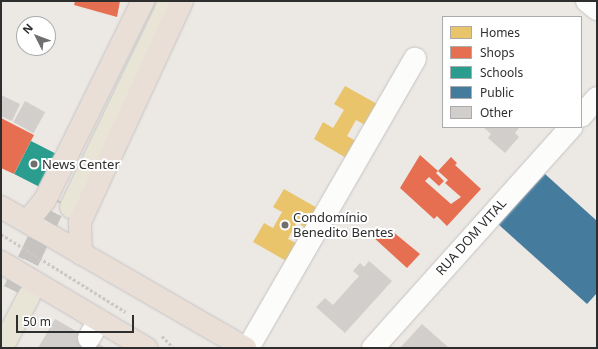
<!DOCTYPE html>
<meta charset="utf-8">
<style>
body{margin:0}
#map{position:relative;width:598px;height:349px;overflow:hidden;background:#ece8e4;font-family:"Noto Sans",sans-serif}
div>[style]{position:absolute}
.homes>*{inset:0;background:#e9c46a}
.shops>*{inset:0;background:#e76f51}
.schools>*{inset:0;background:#2a9d8f;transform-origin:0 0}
.public>*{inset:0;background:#457b9d}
.building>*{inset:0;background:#d1cecb;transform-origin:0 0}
.major-tunnel>*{height:22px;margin-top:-11px;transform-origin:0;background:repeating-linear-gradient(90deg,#c6c3c0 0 22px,transparent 0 33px)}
.path>*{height:2.5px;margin-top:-1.25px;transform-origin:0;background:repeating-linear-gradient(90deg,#c9c9c8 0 3px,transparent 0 5px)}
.roads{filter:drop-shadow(0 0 1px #c5c4c5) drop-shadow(0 0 1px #c5c4c5)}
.minor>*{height:22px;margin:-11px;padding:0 11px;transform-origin:11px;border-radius:11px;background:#fcfcfb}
.major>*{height:22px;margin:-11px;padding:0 11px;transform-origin:11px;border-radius:11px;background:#e8e4d6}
.highway>*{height:22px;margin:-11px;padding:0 11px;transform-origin:11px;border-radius:11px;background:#eadfd6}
.dots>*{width:11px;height:11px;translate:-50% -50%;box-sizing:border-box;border:2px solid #fff;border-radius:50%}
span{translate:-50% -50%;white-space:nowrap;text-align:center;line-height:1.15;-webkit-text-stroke:4px #fff;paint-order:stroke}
.poi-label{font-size:13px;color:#2e2e2e}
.left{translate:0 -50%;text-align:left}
.street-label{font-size:13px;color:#2e2e2e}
.frame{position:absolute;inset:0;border:2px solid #2e2e2e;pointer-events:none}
.legend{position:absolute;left:442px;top:16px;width:140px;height:112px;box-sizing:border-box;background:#fff;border:1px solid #ababab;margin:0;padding:5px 7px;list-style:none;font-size:12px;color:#2e2e2e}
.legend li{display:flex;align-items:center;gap:8px;height:20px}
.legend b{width:20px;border:1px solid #ababab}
.north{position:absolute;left:16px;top:16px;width:40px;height:40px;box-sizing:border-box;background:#fff;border:1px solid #ababab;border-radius:50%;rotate:312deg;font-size:11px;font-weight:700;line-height:16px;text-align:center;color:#2e2e2e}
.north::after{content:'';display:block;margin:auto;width:14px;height:18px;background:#706f6e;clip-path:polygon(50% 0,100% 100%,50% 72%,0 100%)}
.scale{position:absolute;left:16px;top:315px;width:118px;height:18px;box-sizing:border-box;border:2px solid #2e2e2e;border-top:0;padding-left:5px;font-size:12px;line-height:14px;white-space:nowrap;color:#2e2e2e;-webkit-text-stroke:3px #fff;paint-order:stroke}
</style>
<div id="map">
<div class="homes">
<i style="clip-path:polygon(345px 86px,379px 105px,367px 126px,356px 120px,347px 136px,358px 142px,348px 159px,314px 139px,323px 122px,333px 128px,344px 110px,334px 104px)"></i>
<i style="clip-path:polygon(284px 189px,319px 209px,307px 229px,297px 222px,288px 239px,298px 244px,288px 262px,253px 242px,264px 223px,273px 228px,282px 212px,273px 207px)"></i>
</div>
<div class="shops">
<i style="clip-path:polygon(75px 1px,120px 1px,117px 17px,74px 5px)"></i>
<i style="clip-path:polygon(1px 118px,34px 135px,14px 174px,1px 168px)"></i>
<i style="clip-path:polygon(420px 155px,438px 171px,436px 173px,444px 181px,439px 186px,429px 177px,425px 181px,451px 204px,461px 197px,445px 183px,448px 180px,438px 171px,451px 157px,457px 163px,455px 165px,481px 189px,447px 226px,437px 216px,434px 219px,400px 188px)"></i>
<i style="clip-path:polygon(377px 230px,386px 238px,392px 231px,420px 254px,407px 268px,373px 237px)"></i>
</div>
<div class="schools">
<i style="left:31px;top:141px;width:27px;height:37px;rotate:27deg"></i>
</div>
<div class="public">
<i style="clip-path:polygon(545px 174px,597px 221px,597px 293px,587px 304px,498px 224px)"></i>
</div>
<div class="building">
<i style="clip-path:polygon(1px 95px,20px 104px,12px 121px,1px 116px)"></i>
<i style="left:25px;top:101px;width:23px;height:24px;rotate:29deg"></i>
<i style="clip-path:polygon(483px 127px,520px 127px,515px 133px,519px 137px,505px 153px,488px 138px,491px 134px)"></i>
<i style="clip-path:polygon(369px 261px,392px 281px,345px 333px,316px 307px,325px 298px,333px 305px,359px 276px,353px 271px,360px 263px,364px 267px)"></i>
<i style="clip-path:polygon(55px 319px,104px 347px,104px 348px,38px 348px)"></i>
<i style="clip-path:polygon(422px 324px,449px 348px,400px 348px)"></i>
</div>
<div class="major-tunnel">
<i style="left:14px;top:291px;width:101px;rotate:-64.7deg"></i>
</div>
<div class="path">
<i style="left:1px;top:234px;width:147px;rotate:32deg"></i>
<i style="left:162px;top:336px;width:17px;rotate:45deg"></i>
</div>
<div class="roads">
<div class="minor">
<i style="left:587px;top:1px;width:13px;rotate:39deg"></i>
<i style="left:581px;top:116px;width:24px;rotate:-48deg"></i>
<i style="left:89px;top:338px;width:20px;rotate:-60deg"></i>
<i style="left:248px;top:348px;width:334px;rotate:-60deg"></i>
<i style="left:373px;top:348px;width:297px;rotate:-48.1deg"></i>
</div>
<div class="major">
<i style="left:71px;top:207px;width:229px;rotate:-64.3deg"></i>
<i style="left:2px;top:348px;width:59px;rotate:-62.6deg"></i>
</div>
<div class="highway">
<i style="left:1px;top:207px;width:282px;rotate:30deg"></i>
<i style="left:27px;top:222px;width:28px;rotate:-51deg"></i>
<i style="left:45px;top:200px;width:222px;rotate:-63.8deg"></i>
<i style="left:81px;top:254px;width:32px;rotate:-92deg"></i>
<i style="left:80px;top:222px;width:243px;rotate:-65.2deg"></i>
<i style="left:1px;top:262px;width:169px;rotate:30.7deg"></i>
</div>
</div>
<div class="dots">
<i style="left:34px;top:164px;background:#706f6e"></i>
<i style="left:285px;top:225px;background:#706f6e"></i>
</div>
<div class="poi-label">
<span class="left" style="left:42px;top:164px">News Center</span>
<span class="left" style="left:293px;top:225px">Condomínio<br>Benedito Bentes</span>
</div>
<div class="street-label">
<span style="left:471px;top:237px;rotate:-48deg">RUA DOM VITAL</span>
</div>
<div class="frame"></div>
<ul class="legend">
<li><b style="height:11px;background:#e9c46a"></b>Homes</li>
<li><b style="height:11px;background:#e76f51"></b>Shops</li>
<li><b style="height:11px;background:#2a9d8f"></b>Schools</li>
<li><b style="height:11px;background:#457b9d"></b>Public</li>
<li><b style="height:11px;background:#d1cecb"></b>Other</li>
</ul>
<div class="north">N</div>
<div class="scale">50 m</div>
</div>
